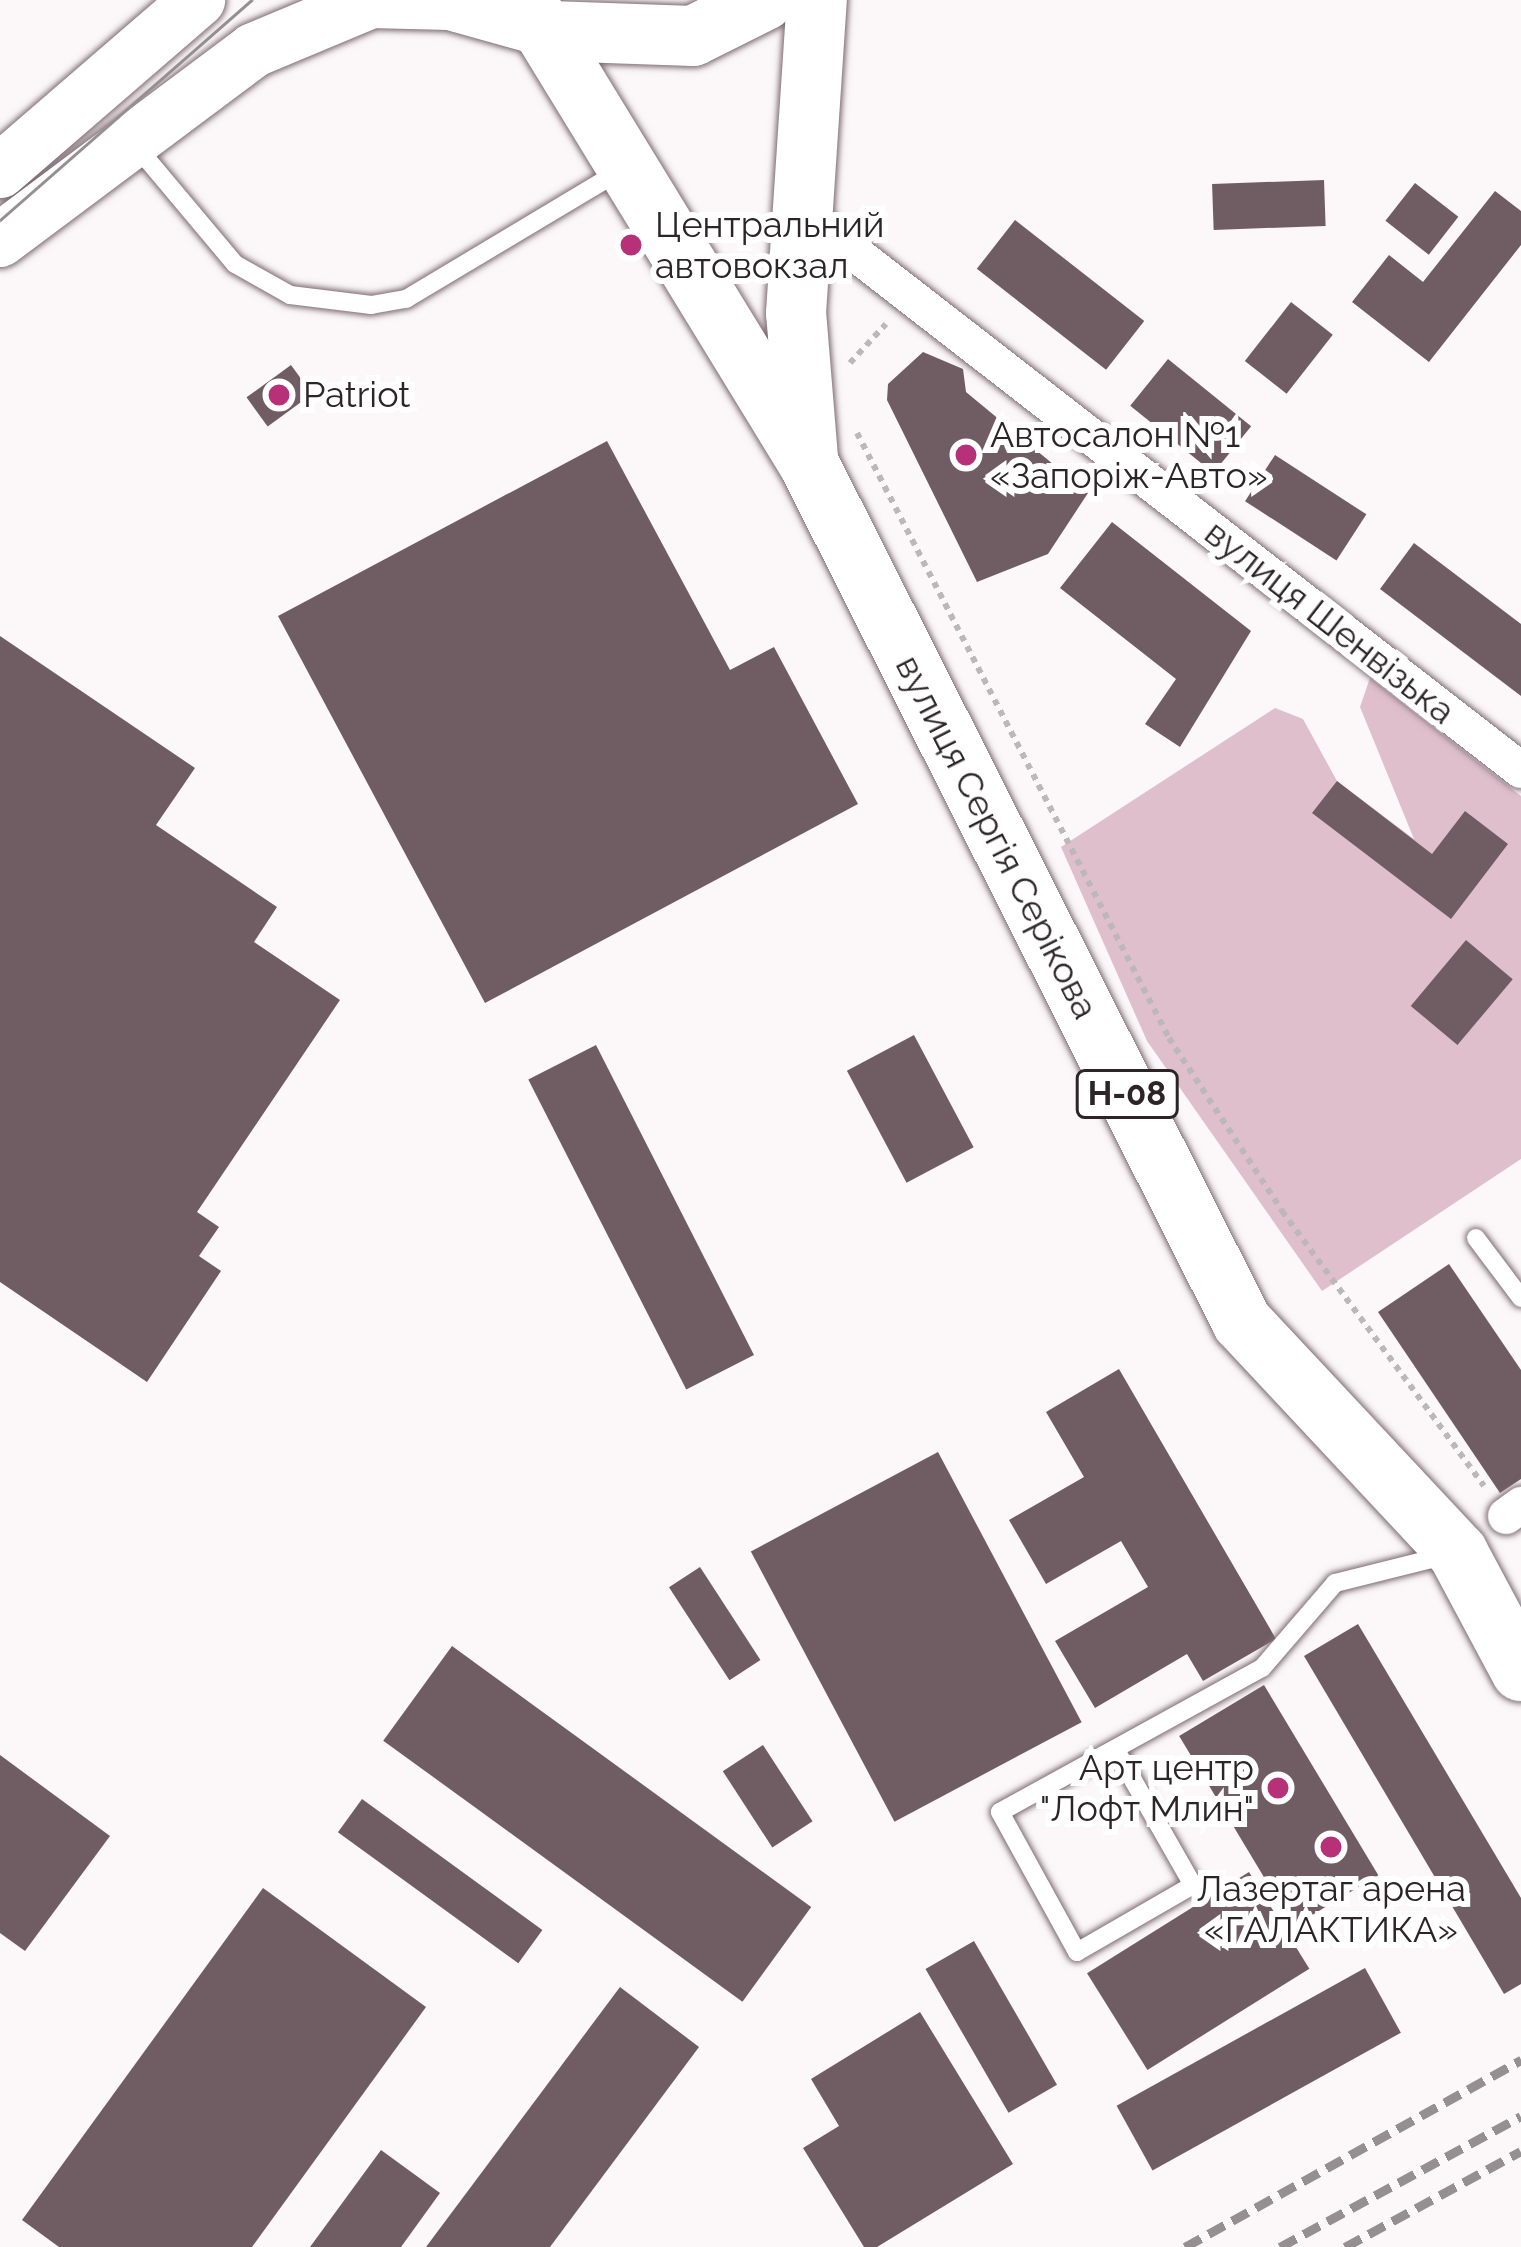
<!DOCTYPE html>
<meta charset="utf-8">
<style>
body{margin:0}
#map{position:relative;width:1521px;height:2247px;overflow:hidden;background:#fcf8f9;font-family:Raleway,sans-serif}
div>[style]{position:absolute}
.green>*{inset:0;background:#dfbfcc}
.building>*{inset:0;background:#705d64;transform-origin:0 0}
.path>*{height:6px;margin-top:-3px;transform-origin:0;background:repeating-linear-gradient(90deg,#bcb7b9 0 6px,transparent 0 12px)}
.roads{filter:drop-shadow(0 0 3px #7e6b73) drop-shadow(0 0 3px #7e6b73)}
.lane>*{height:18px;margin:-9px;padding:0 9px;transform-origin:9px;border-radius:9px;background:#fff}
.street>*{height:36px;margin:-18px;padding:0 18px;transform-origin:18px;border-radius:18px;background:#fff}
.secondary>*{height:54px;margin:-27px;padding:0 27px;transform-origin:27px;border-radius:27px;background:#fff}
.primary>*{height:60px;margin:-30px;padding:0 30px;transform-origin:30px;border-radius:30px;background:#fff}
.tram>*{height:3px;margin:-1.5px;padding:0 1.5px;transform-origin:1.5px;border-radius:1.5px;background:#958f91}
.rail>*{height:9px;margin-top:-4.5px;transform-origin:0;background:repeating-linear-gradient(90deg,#958f91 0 18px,transparent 0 27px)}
.dots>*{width:33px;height:33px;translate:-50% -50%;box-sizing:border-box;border:6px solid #fff;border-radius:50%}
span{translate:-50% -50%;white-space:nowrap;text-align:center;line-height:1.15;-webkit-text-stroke:12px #fff;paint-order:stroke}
.shield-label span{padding:3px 9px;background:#fff;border:3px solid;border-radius:9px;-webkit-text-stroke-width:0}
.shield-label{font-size:33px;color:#2c2427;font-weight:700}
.poi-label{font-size:36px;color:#2c2427}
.left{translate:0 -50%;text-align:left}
.right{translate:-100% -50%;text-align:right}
.street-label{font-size:36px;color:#2c2427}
</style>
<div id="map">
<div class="green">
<i style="clip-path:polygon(1370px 678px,1521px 796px,1521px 1159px,1322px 1291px,1147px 1041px,1061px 847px,1275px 708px,1303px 719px,1337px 781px,1414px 839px,1360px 707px)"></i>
</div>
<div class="building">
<i style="left:1324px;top:180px;width:46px;height:112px;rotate:88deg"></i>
<i style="left:1415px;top:183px;width:55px;height:48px;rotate:38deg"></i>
<i style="clip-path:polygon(1495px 191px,1521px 211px,1521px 245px,1429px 362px,1352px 302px,1389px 255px,1423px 282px)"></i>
<i style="left:1015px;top:220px;width:164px;height:62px;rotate:38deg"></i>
<i style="left:1291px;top:302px;width:53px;height:75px;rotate:38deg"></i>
<i style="clip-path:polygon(923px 352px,963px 369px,966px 392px,1088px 493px,1048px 554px,977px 582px,887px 400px,888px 384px)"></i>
<i style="left:1168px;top:359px;width:107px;height:60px;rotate:39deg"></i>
<i style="left:291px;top:365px;width:36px;height:55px;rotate:54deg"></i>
<i style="clip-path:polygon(607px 441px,730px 670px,774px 647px,858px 804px,485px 1003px,278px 616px)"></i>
<i style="left:1275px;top:455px;width:109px;height:55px;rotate:33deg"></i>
<i style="clip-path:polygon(1112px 522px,1251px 631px,1180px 747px,1145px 724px,1176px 679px,1060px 588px)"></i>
<i style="clip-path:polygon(1414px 543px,1521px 624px,1521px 696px,1380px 589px)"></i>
<i style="clip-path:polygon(0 636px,195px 768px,156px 825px,277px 907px,254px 942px,340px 1000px,197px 1212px,219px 1227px,199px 1256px,221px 1271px,147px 1382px,0 1282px)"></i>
<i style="clip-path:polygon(1337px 781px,1432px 854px,1465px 811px,1508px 844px,1451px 919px,1312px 813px)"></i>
<i style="left:1466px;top:940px;width:61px;height:86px;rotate:40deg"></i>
<i style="left:914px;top:1035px;width:127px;height:76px;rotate:62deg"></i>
<i style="left:596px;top:1045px;width:348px;height:76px;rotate:63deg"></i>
<i style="clip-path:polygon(1449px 1264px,1521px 1370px,1521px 1479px,1500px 1493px,1378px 1312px)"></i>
<i style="clip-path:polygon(1119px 1369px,1276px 1639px,1203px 1681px,1187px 1654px,1095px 1708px,1055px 1641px,1148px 1587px,1121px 1541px,1046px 1584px,1009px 1520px,1084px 1477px,1046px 1412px)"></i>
<i style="left:938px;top:1452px;width:306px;height:212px;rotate:62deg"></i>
<i style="left:700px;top:1567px;width:111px;height:37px;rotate:57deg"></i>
<i style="clip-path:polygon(1358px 1624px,1521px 1898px,1521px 1984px,1504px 1994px,1304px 1656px)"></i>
<i style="left:452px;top:1646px;width:444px;height:117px;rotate:36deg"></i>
<i style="left:1264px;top:1685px;width:222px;height:99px;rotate:59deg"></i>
<i style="left:763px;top:1745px;width:91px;height:48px;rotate:57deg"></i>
<i style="clip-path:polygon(0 1755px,110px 1836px,25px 1951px,0 1933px)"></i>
<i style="left:362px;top:1799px;width:223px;height:41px;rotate:36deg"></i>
<i style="left:1249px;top:1872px;width:114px;height:191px;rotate:58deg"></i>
<i style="clip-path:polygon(263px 1888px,426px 2007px,252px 2247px,59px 2247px,22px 2220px)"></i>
<i style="left:974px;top:1941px;width:166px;height:56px;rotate:60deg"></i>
<i style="left:1365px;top:1968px;width:74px;height:284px;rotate:61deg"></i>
<i style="clip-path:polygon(620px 1987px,699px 2047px,550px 2247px,426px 2247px)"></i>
<i style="clip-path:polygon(920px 2012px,1013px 2164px,877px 2247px,864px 2247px,803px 2148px,839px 2126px,811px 2079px)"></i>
<i style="clip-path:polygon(381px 2150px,440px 2193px,401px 2247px,310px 2247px)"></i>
</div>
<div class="path">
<i style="left:850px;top:363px;width:53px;rotate:-47.3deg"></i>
<i style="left:857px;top:433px;width:681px;rotate:62.72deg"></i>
<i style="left:1169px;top:1038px;width:207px;rotate:56.8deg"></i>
<i style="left:1282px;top:1211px;width:341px;rotate:53.7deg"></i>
</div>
<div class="roads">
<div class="lane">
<i style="left:136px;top:146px;width:154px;rotate:50deg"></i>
<i style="left:235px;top:264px;width:63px;rotate:29.4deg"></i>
<i style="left:290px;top:295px;width:82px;rotate:7deg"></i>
<i style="left:371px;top:305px;width:36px;rotate:-10deg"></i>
<i style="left:406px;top:299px;width:249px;rotate:-30.9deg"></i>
<i style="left:1476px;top:1238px;width:75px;rotate:53.1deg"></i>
<i style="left:1117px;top:1752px;width:153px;rotate:60.3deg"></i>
<i style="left:1193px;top:1885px;width:134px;rotate:150deg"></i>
<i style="left:1077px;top:1952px;width:160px;rotate:-118.8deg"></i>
<i style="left:1000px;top:1812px;width:299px;rotate:-28.8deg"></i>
<i style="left:1262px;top:1668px;width:112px;rotate:-49.3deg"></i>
<i style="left:1335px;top:1583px;width:115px;rotate:-14deg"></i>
</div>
<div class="street">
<i style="left:798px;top:209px;width:915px;rotate:37.81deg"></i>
<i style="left:1506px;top:1516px;width:19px;rotate:-36deg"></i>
</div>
<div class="secondary">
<i style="left:0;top:171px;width:262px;rotate:-40.8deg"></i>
<i style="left:0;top:240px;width:317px;rotate:-36.8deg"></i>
<i style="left:254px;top:50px;width:127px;rotate:-22.7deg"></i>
<i style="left:371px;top:1px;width:79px;rotate:1.5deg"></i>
<i style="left:450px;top:3px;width:104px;rotate:15.6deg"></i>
</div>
<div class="primary">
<i style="left:525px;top:0;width:544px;rotate:58.53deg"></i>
<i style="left:809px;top:464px;width:961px;rotate:63.22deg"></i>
<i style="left:1242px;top:1322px;width:316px;rotate:46.9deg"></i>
<i style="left:1458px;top:1553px;width:134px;rotate:61.9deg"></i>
<i style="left:550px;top:31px;width:143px;rotate:2deg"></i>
<i style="left:693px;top:36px;width:80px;rotate:-26.6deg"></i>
<i style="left:808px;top:458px;width:145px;rotate:-94.7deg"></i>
<i style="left:796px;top:313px;width:314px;rotate:-86.2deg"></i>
</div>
</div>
<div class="tram">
<i style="left:0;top:220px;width:334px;rotate:-41.2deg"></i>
</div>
<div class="rail">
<i style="left:1185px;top:2247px;width:385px;rotate:-29.1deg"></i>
<i style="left:1280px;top:2247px;width:274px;rotate:-28.5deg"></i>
<i style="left:1345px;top:2247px;width:200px;rotate:-28.6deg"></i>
</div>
<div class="dots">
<i style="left:631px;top:245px;background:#b63177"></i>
<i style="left:279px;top:395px;background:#b63177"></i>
<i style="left:966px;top:455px;background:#b63177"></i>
<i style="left:1278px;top:1788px;background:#b63177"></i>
<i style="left:1331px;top:1847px;background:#b63177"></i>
</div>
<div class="shield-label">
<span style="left:1127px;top:1094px">Н-08</span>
</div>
<div class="poi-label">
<span class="left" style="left:655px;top:245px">Центральний<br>автовокзал</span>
<span class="left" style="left:303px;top:395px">Patriot</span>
<span class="left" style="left:990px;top:455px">Автосалон №1<br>«Запоріж-Авто»</span>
<span class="right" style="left:1254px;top:1788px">Арт центр<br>"Лофт Млин"</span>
<span style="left:1331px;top:1909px">Лазертаг арена<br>«ГАЛАКТИКА»</span>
</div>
<div class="street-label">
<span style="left:1330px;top:622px;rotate:38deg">вулиця Шенвізька</span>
<span style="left:997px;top:837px;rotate:63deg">вулиця Сергія Серікова</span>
</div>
</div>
